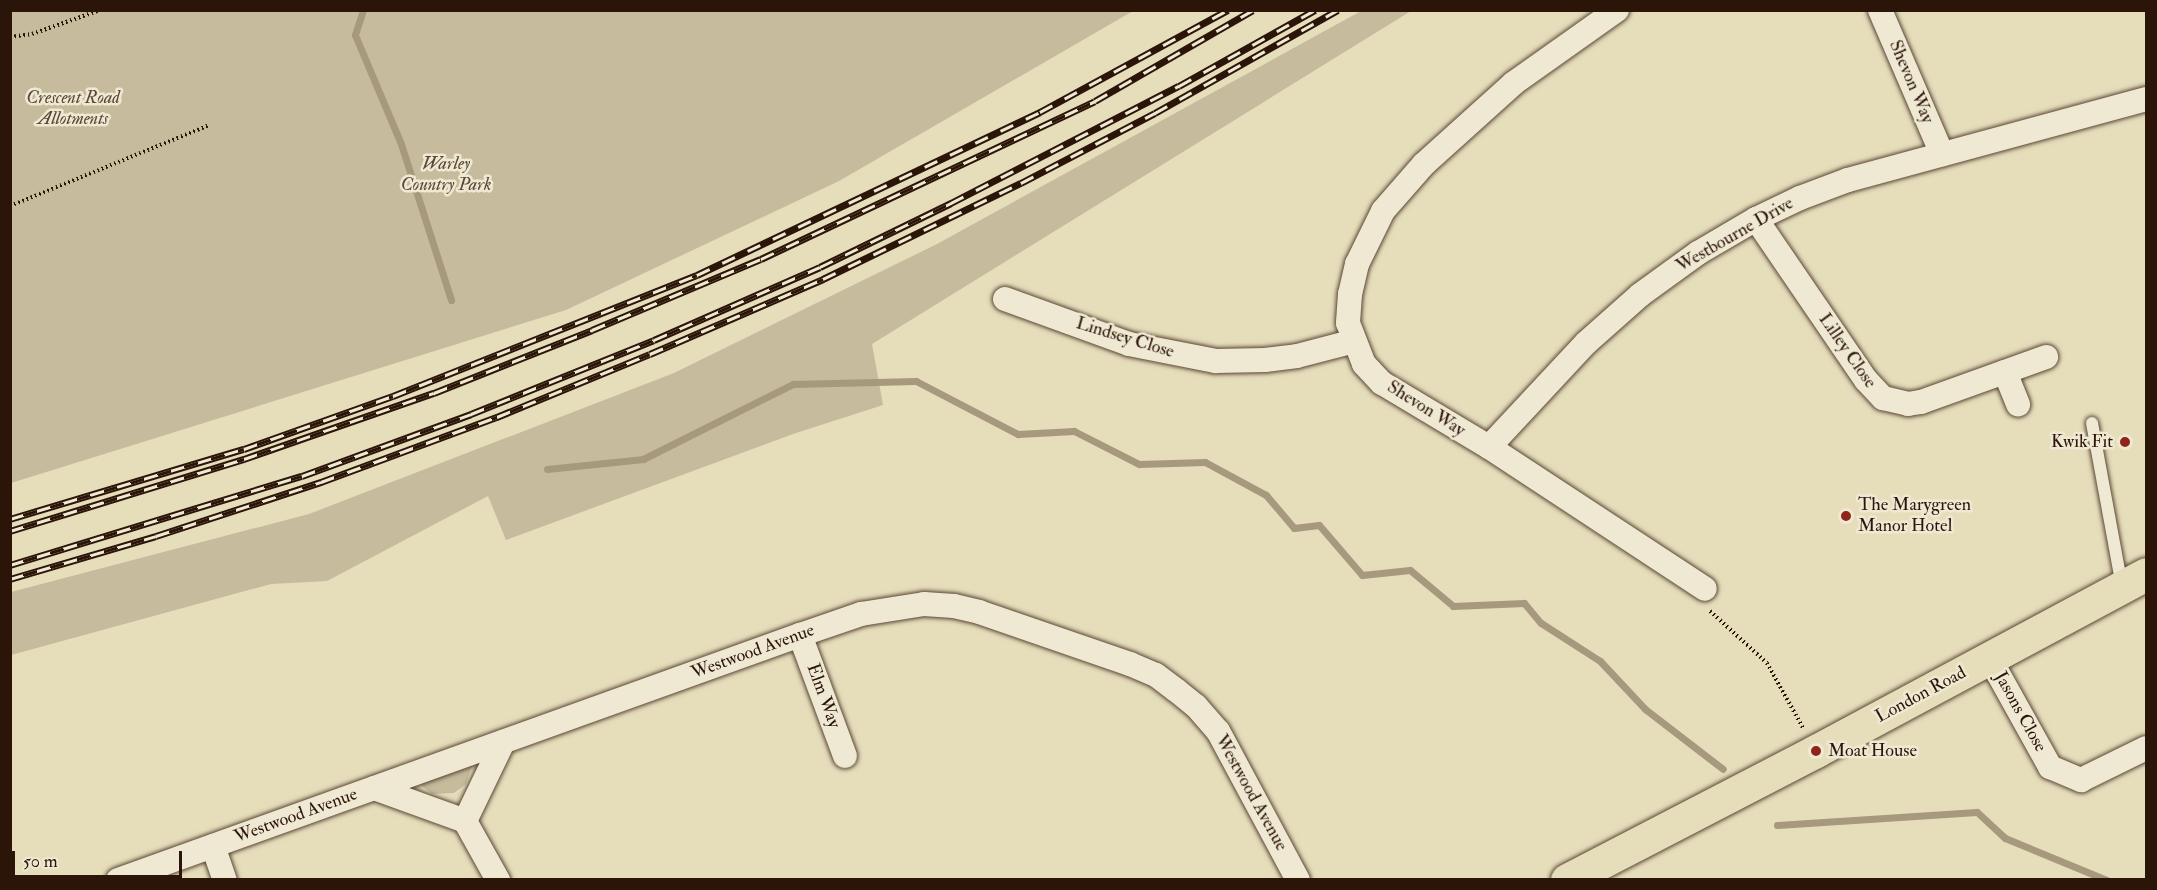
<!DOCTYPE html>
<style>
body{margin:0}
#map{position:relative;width:2157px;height:890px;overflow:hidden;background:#e6ddbb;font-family:"IM FELL Double Pica",serif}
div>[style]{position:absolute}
.green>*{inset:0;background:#c6bb9d}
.stream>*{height:7px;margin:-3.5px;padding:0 3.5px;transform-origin:3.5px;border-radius:3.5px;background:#a6997e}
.path>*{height:4px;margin-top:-2px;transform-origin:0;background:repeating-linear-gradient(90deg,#2b1508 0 1.5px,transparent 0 4.5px)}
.roads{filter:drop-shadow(0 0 2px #5a4735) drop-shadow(0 0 2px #5a4735)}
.service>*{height:12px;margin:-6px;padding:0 6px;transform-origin:6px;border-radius:6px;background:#efe9d3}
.minor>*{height:24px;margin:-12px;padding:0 12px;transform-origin:12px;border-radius:12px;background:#efe9d3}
.primary>*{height:33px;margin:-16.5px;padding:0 16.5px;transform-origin:16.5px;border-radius:16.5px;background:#e6ddbb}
.rail>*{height:7px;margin-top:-3.5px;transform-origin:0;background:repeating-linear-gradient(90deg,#efe9d3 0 14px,#2b1508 0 28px);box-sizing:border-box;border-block:2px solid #2b1508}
.dots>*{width:16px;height:16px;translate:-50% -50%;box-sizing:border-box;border:3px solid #efe9d3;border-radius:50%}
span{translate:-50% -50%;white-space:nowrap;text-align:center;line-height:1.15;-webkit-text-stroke:5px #efe9d3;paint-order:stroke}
.street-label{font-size:18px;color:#2b1508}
.park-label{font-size:18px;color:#5a4735;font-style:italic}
.poi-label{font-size:18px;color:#2b1508}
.right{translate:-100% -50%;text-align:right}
.left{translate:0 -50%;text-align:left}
.frame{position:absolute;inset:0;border:12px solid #2b1508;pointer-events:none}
.scale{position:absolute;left:12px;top:851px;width:170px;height:27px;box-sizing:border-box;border:3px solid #2b1508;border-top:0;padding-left:8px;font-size:18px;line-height:21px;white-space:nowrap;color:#2b1508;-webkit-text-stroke:4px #efe9d3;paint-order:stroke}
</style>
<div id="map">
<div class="green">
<i style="clip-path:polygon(10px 11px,11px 10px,1133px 11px,839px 181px,566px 310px,11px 483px)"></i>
<i style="clip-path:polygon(1361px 11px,1411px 11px,872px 344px,883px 405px,793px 434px,506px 540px,488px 496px,327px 581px,271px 584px,11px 655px,11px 592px,309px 514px,674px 373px,937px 244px)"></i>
<i style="clip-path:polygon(473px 763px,466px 784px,454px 793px,432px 794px,417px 782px)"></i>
</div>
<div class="stream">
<i style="left:363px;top:10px;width:26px;rotate:108deg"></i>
<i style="left:355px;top:35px;width:118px;rotate:67.1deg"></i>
<i style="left:401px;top:144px;width:164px;rotate:72.2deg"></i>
<i style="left:547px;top:469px;width:97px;rotate:-5.9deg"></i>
<i style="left:643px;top:459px;width:168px;rotate:-26.6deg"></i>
<i style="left:793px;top:384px;width:123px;rotate:-1.4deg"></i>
<i style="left:916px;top:381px;width:115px;rotate:27.5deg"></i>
<i style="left:1018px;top:434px;width:56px;rotate:-3.1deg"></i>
<i style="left:1074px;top:431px;width:73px;rotate:26.9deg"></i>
<i style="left:1139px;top:464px;width:66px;rotate:-1.7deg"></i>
<i style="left:1205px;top:462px;width:69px;rotate:28.4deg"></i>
<i style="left:1266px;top:495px;width:43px;rotate:49.7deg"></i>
<i style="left:1294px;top:528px;width:25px;rotate:-7deg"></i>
<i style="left:1319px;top:525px;width:66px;rotate:49.3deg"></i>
<i style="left:1362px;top:575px;width:48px;rotate:-5.9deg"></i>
<i style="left:1410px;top:570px;width:56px;rotate:39.9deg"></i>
<i style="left:1453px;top:606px;width:71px;rotate:-2.4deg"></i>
<i style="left:1524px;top:603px;width:26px;rotate:50deg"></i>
<i style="left:1541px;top:623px;width:70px;rotate:32.8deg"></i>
<i style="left:1600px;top:661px;width:66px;rotate:46.8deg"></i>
<i style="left:1645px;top:709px;width:98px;rotate:37.6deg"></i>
<i style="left:1777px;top:825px;width:200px;rotate:-3.7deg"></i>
<i style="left:1977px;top:812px;width:38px;rotate:43deg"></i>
<i style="left:2005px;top:838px;width:110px;rotate:22.4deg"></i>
</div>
<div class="path">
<i style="left:10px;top:37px;width:22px;rotate:-8deg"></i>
<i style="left:32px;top:34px;width:72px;rotate:-19.4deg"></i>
<i style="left:10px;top:206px;width:215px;rotate:-22.1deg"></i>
<i style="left:1710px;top:611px;width:77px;rotate:42.4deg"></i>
<i style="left:1767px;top:663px;width:74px;rotate:61deg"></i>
</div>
<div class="roads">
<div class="service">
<i style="left:2092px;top:423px;width:166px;rotate:79.6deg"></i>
</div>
<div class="minor">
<i style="left:1617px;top:10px;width:126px;rotate:144.7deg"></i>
<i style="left:1514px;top:83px;width:121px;rotate:138deg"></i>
<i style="left:1424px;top:164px;width:62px;rotate:131.1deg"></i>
<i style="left:1383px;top:211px;width:59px;rotate:116.1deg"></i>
<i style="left:1357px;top:264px;width:31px;rotate:103deg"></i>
<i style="left:1350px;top:294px;width:29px;rotate:94deg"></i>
<i style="left:1348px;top:323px;width:44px;rotate:68.7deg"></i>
<i style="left:1364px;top:364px;width:26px;rotate:47deg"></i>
<i style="left:1382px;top:383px;width:125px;rotate:30.9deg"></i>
<i style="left:1489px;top:447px;width:258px;rotate:33.3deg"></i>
<i style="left:1880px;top:10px;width:157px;rotate:66.7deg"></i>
<i style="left:1756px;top:219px;width:195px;rotate:55.7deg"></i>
<i style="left:1866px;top:380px;width:25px;rotate:47deg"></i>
<i style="left:1883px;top:398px;width:26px;rotate:13deg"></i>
<i style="left:1908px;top:404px;width:13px;rotate:-9deg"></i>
<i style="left:1921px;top:402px;width:133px;rotate:-19.8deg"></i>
<i style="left:1005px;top:299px;width:132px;rotate:19.9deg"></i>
<i style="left:1129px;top:344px;width:89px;rotate:11.1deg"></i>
<i style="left:1216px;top:361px;width:49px;rotate:-1.2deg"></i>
<i style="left:1265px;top:360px;width:32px;rotate:-7deg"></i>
<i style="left:1297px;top:356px;width:59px;rotate:-14.7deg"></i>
<i style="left:2005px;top:372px;width:35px;rotate:68deg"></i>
<i style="left:1489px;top:447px;width:142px;rotate:-47deg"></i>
<i style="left:1586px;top:343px;width:72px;rotate:-41.6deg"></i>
<i style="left:1640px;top:295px;width:72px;rotate:-35.9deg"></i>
<i style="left:1698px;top:253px;width:67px;rotate:-30.4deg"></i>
<i style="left:1756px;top:219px;width:49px;rotate:-25.5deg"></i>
<i style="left:1800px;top:198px;width:51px;rotate:-20.6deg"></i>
<i style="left:1848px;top:180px;width:309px;rotate:-15.2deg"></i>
<i style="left:800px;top:635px;width:129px;rotate:69.6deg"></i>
<i style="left:1990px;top:659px;width:124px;rotate:60.9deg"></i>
<i style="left:2050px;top:767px;width:34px;rotate:23deg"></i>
<i style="left:2081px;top:780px;width:72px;rotate:-26.2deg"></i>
<i style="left:374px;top:788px;width:97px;rotate:19.9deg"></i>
<i style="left:465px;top:821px;width:68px;rotate:60.8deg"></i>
<i style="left:465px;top:821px;width:88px;rotate:-64.3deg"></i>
<i style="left:213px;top:846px;width:36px;rotate:71deg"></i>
<i style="left:118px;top:880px;width:725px;rotate:-19.76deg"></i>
<i style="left:800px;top:635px;width:65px;rotate:-19deg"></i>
<i style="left:861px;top:614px;width:64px;rotate:-9deg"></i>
<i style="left:924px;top:604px;width:30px;rotate:4deg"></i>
<i style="left:954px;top:606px;width:26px;rotate:13deg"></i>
<i style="left:979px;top:612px;width:160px;rotate:19deg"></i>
<i style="left:1130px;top:664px;width:28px;rotate:23deg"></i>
<i style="left:1156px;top:675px;width:25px;rotate:37deg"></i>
<i style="left:1176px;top:690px;width:26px;rotate:39deg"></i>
<i style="left:1196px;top:706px;width:33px;rotate:49deg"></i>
<i style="left:1218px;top:731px;width:169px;rotate:61.8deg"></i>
</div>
<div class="primary">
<i style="left:1567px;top:880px;width:280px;rotate:-27.4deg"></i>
<i style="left:1816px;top:751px;width:374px;rotate:-28.2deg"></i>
</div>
</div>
<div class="rail">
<i style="left:10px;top:519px;width:244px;rotate:-16.7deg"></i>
<i style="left:244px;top:449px;width:158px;rotate:-19.6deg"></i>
<i style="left:393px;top:396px;width:327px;rotate:-21.7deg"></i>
<i style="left:697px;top:275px;width:380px;rotate:-25.4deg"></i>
<i style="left:1040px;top:112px;width:214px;rotate:-28.5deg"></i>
<i style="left:10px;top:531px;width:245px;rotate:-17.1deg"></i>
<i style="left:244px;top:459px;width:201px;rotate:-19.2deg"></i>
<i style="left:434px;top:393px;width:170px;rotate:-21.7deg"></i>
<i style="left:592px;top:330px;width:183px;rotate:-22.8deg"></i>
<i style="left:761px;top:259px;width:369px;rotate:-25.3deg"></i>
<i style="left:1095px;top:101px;width:182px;rotate:-29.9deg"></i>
<i style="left:10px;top:565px;width:305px;rotate:-17deg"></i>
<i style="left:302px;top:476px;width:180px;rotate:-20.1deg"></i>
<i style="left:471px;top:414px;width:197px;rotate:-22deg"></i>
<i style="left:654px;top:340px;width:181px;rotate:-23.7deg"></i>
<i style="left:820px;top:267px;width:146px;rotate:-26deg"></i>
<i style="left:951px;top:203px;width:256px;rotate:-27.2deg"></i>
<i style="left:1179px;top:86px;width:156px;rotate:-29.2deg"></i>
<i style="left:10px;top:579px;width:152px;rotate:-16.4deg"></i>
<i style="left:156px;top:536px;width:174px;rotate:-18.1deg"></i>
<i style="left:321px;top:482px;width:188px;rotate:-20.3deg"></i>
<i style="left:497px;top:417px;width:165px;rotate:-22.4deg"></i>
<i style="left:650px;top:354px;width:189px;rotate:-23.4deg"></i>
<i style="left:823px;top:279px;width:220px;rotate:-25.9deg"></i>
<i style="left:1021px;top:183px;width:151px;rotate:-27.6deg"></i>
<i style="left:1155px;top:113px;width:210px;rotate:-29.4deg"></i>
</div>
<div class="dots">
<i style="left:2125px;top:442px;background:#8f2418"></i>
<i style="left:1846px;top:516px;background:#8f2418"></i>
<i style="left:1816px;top:751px;background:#8f2418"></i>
</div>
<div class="street-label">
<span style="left:1911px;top:82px;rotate:67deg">Shevon Way</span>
<span style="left:1735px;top:235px;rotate:-30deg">Westbourne Drive</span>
<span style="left:1125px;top:338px;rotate:17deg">Lindsey Close</span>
<span style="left:1847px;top:351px;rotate:55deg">Lilley Close</span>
<span style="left:1426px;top:409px;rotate:32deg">Shevon Way</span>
<span style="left:753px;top:652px;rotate:-20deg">Westwood Avenue</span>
<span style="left:1921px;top:695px;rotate:-28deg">London Road</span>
<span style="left:823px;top:696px;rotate:70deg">Elm Way</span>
<span style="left:2020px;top:712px;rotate:61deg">Jasons Close</span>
<span style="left:1251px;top:793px;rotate:61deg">Westwood Avenue</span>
<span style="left:296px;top:816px;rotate:-20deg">Westwood Avenue</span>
</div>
<div class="park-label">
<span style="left:73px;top:109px">Crescent Road<br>Allotments</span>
<span style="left:446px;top:175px">Warley<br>Country Park</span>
</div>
<div class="poi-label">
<span class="right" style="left:2113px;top:442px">Kwik Fit</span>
<span class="left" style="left:1858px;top:516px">The Marygreen<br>Manor Hotel</span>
<span class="left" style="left:1828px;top:751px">Moat House</span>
</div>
<div class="frame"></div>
<div class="scale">50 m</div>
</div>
